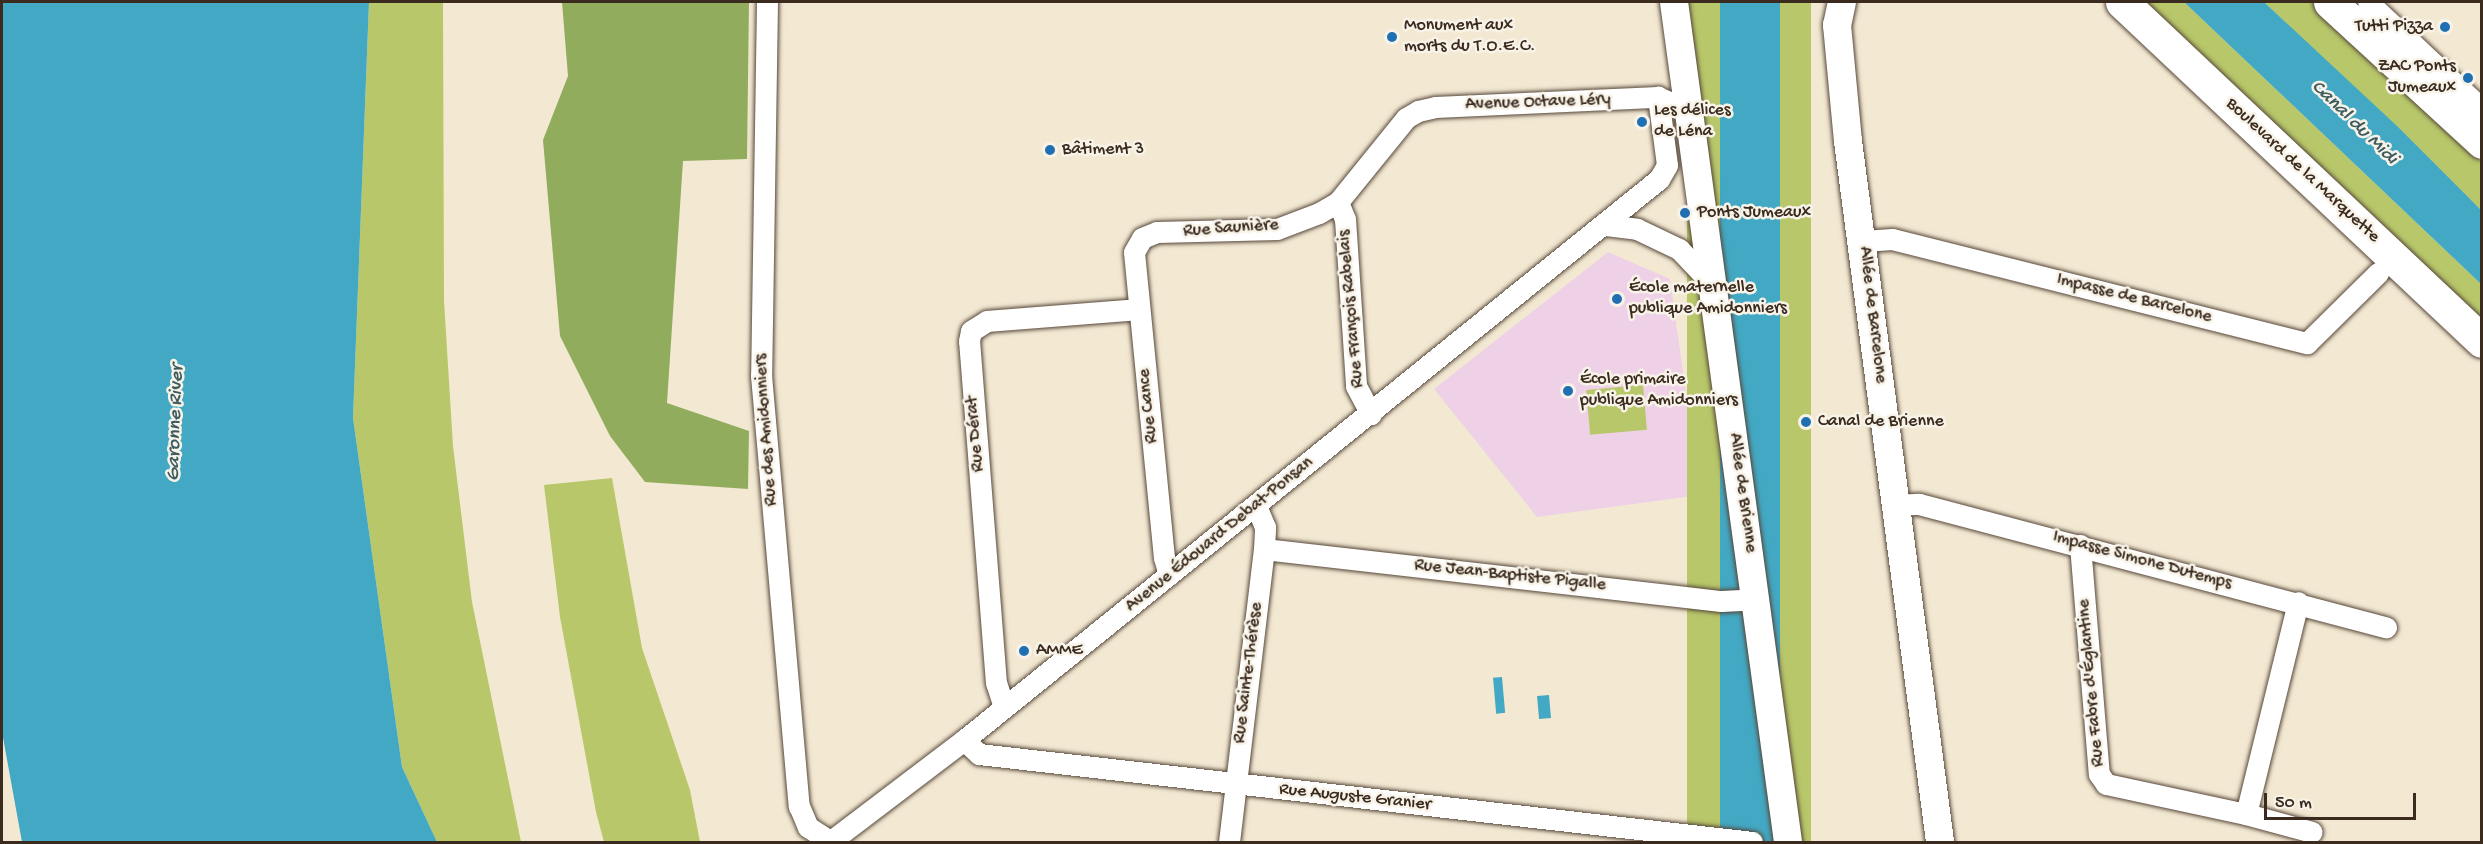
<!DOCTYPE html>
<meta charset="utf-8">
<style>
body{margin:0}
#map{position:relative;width:2483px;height:844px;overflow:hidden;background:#f3e9d3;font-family:"Gochi Hand",sans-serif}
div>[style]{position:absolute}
.built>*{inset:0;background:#eed0e7}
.green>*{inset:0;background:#b8c76a;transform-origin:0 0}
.forest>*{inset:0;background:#92ac5e}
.water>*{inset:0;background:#43a8c3;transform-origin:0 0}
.roads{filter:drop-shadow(0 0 2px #574739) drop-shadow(0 0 2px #574739)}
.minor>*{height:21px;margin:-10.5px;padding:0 10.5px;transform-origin:10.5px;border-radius:10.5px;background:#fff}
.secondary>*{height:28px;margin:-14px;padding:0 14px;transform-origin:14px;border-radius:14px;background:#fff}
.primary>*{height:33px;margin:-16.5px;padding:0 16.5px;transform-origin:16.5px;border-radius:16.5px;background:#fff}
.dots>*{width:16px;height:16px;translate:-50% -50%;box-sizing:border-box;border:3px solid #f7f3e8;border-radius:50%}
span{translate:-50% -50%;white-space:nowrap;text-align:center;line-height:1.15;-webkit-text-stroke:5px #f7f3e8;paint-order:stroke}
.poi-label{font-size:18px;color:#3b2a1e}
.left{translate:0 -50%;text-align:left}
.right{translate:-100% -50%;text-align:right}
.street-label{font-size:18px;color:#3b2a1e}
.water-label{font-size:20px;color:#3e5c60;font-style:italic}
.frame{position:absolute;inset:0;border:3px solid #3b2a1e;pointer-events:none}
.scale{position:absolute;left:2264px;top:793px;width:152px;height:27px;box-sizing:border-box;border:3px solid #3b2a1e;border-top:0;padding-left:8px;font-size:18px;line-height:21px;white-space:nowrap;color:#3b2a1e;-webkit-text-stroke:4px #f7f3e8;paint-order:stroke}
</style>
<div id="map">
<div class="built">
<i style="clip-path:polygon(1608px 252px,1670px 279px,1700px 495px,1537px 517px,1434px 389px)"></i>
</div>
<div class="green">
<i style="clip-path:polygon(369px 2px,443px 2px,444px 301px,453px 446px,472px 602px,521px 842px,437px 842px,402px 767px,353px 418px)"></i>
<i style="left:1687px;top:2px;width:33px;height:848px"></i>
<i style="left:1780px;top:2px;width:31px;height:847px"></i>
<i style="clip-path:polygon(2145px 2px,2184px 2px,2481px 284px,2481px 319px)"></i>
<i style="clip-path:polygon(2264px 2px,2315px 2px,2481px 162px,2481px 210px)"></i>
<i style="left:1643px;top:385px;width:45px;height:57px;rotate:85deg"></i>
<i style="clip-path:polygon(612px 478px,642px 648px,690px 790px,700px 842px,604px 842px,596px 812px,560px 617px,544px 485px)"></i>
</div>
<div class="forest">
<i style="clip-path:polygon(562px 2px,749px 2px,747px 159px,683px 161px,667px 403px,749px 431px,748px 489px,645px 482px,610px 436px,560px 336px,543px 140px,568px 76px)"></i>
</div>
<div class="water">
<i style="clip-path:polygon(2px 2px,369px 2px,353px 418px,402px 767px,437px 842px,22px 842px,2px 732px)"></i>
<i style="left:1720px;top:2px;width:60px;height:848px"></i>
<i style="clip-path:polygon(2184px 2px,2264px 2px,2397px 126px,2481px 210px,2481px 284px)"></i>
<i style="left:1502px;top:677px;width:36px;height:9px;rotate:85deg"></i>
<i style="left:1549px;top:695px;width:23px;height:12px;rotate:85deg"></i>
</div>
<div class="roads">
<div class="minor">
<i style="left:767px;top:2px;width:373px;rotate:90.9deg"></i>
<i style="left:761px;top:375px;width:433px;rotate:85deg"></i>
<i style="left:799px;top:806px;width:23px;rotate:67deg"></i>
<i style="left:808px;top:827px;width:27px;rotate:33deg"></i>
<i style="left:2368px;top:2px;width:156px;rotate:43.2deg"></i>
<i style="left:1338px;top:202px;width:18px;rotate:68deg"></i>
<i style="left:1345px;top:219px;width:167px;rotate:86.2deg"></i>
<i style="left:1356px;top:386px;width:32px;rotate:62deg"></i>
<i style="left:1606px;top:225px;width:31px;rotate:7deg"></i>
<i style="left:1637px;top:229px;width:47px;rotate:25.5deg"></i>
<i style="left:1679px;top:249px;width:50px;rotate:46.6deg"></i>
<i style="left:1863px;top:241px;width:29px;rotate:-4deg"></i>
<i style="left:1892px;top:239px;width:428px;rotate:14.1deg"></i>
<i style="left:2307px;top:343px;width:100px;rotate:-44.6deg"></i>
<i style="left:1897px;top:505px;width:22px;rotate:-3deg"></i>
<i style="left:1919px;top:504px;width:483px;rotate:14.8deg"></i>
<i style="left:2080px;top:545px;width:230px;rotate:85.3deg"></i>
<i style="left:2099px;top:774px;width:12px;rotate:55deg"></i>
<i style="left:2106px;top:784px;width:143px;rotate:12.1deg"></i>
<i style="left:2246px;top:814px;width:218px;rotate:-76.2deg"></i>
<i style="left:1264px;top:549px;width:460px;rotate:6.5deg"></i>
<i style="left:1721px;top:601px;width:35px;rotate:-3deg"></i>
<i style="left:1169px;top:575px;width:18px;rotate:-106deg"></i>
<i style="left:1164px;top:558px;width:307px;rotate:-95.6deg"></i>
<i style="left:1134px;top:252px;width:16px;rotate:-60deg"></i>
<i style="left:1142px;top:238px;width:16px;rotate:-22deg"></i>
<i style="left:1157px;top:232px;width:120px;rotate:-1.4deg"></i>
<i style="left:1277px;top:229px;width:45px;rotate:-20.9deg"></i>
<i style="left:1319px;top:213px;width:22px;rotate:-30deg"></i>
<i style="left:1338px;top:202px;width:108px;rotate:-51deg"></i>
<i style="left:1406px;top:118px;width:14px;rotate:-30deg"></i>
<i style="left:1418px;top:111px;width:17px;rotate:-13deg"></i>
<i style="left:1435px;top:107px;width:223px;rotate:-2.6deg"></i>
<i style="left:1658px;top:97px;width:12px;rotate:24deg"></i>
<i style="left:1004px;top:707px;width:25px;rotate:-108deg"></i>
<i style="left:996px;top:683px;width:343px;rotate:-94.5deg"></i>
<i style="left:969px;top:341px;width:10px;rotate:-79deg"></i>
<i style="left:971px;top:331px;width:19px;rotate:-32deg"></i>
<i style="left:987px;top:321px;width:152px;rotate:-4.5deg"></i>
<i style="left:964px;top:740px;width:21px;rotate:43deg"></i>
<i style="left:979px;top:754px;width:778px;rotate:6.49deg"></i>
<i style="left:2246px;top:814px;width:68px;rotate:15.3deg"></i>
<i style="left:831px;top:841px;width:167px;rotate:-37.2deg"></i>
<i style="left:964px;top:740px;width:893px;rotate:-38.91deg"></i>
<i style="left:1659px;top:179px;width:16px;rotate:-60deg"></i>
<i style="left:1667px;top:165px;width:69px;rotate:-97.5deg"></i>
<i style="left:1229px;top:842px;width:295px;rotate:-83.2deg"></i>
<i style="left:1264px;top:549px;width:22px;rotate:-87deg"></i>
<i style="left:1265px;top:527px;width:23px;rotate:-113deg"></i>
</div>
<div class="secondary">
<i style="left:1674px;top:2px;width:848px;rotate:82.27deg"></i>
<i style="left:1842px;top:2px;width:24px;rotate:102deg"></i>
<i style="left:1837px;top:25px;width:117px;rotate:84.6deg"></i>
<i style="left:1848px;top:141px;width:707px;rotate:82.52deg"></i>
</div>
<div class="primary">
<i style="left:2122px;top:2px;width:494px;rotate:43.3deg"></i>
<i style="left:2330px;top:2px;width:207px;rotate:42.6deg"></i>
</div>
</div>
<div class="dots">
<i style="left:2445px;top:27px;background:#1f6fb2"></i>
<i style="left:1392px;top:37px;background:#1f6fb2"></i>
<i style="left:2468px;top:78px;background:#1f6fb2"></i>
<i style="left:1642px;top:122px;background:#1f6fb2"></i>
<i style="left:1050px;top:150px;background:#1f6fb2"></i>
<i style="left:1685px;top:213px;background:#1f6fb2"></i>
<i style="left:1617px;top:299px;background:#1f6fb2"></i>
<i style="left:1568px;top:391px;background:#1f6fb2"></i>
<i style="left:1806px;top:422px;background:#1f6fb2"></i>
<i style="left:1024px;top:651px;background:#1f6fb2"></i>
</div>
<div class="poi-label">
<span class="left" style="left:1404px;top:37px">Monument aux<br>morts du T.O.E.C.</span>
<span class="right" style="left:2433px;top:27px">Tutti Pizza</span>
<span class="right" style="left:2456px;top:78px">ZAC Ponts<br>Jumeaux</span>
<span class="left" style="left:1654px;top:122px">Les délices<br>de Léna</span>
<span class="left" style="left:1062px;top:150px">Bâtiment 3</span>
<span class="left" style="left:1697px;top:213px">Ponts Jumeaux</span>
<span class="left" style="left:1629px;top:299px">École maternelle<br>publique Amidonniers</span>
<span class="left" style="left:1580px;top:391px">École primaire<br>publique Amidonniers</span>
<span class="left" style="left:1818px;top:422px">Canal de Brienne</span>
<span class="left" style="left:1036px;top:651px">AMME</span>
</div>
<div class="street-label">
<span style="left:1538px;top:103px;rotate:-2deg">Avenue Octave Léry</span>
<span style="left:2302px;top:171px;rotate:43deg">Boulevard de la Marquette</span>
<span style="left:1231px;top:229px;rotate:-4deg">Rue Saunière</span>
<span style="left:2134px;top:299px;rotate:14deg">Impasse de Barcelone</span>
<span style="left:1352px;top:309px;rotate:-95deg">Rue François Rabelais</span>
<span style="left:1872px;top:315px;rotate:83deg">Allée de Barcelone</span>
<span style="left:1149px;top:406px;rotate:-96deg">Rue Cance</span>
<span style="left:767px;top:430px;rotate:-94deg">Rue des Amidonniers</span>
<span style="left:976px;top:434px;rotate:-95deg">Rue Dérat</span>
<span style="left:1742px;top:493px;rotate:82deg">Allée de Brienne</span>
<span style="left:1220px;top:535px;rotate:-39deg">Avenue Édouard Debat-Ponsan</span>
<span style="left:2142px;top:561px;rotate:15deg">Impasse Simone Dutemps</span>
<span style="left:1510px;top:576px;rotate:6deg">Rue Jean-Baptiste Pigalle</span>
<span style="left:1249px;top:673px;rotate:-83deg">Rue Sainte-Thérèse</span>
<span style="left:2092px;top:683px;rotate:-95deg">Rue Fabre d'Églantine</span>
<span style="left:1355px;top:798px;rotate:6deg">Rue Auguste Granier</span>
</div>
<div class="water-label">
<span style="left:2354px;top:123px;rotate:44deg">Canal du Midi</span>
<span style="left:176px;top:423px;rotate:-88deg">Garonne River</span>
</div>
<div class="frame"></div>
<div class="scale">50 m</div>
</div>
